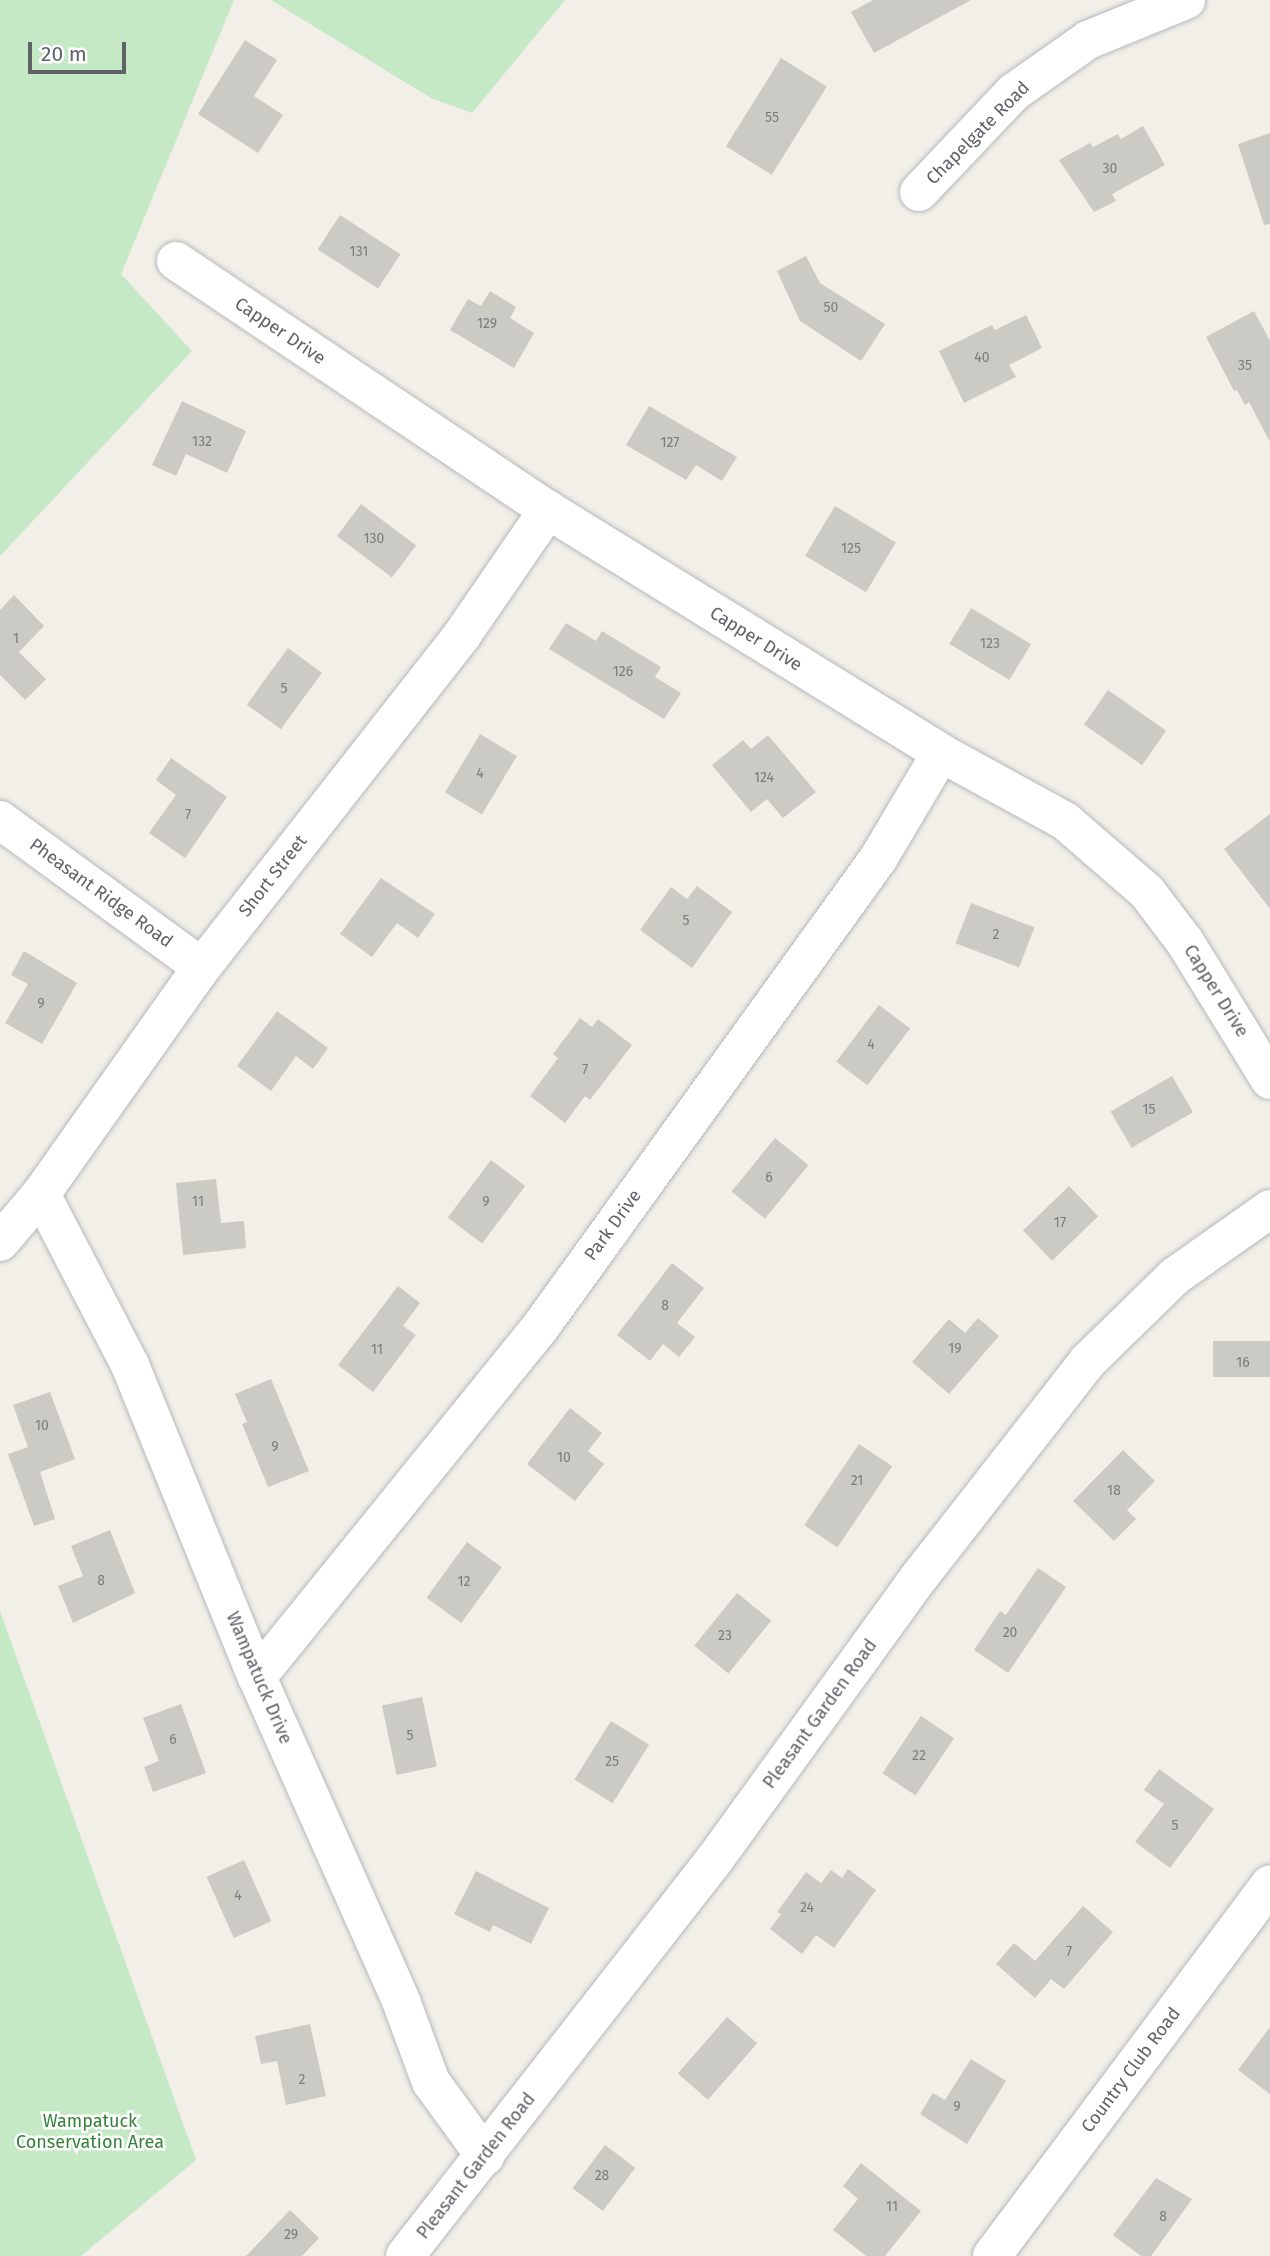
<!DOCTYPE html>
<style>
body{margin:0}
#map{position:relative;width:1270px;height:2256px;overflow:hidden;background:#f1efe8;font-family:"Fira Sans",sans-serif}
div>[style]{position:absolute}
.green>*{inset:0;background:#c5e8c5}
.building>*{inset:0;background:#cccac5;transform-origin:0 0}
.roads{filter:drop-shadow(0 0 2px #b5b8bc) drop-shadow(0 0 2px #b5b8bc)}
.minor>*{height:38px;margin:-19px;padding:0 19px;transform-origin:19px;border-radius:19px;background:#fff}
span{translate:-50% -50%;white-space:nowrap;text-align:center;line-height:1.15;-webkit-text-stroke:5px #fff;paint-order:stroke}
.number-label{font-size:14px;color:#7a7d7f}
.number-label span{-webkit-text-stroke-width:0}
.street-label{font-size:18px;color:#5f6368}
.park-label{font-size:18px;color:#348238}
.scale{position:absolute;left:28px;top:42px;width:98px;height:32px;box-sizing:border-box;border:4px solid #5f6368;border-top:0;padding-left:9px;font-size:21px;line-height:24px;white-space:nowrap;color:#5f6368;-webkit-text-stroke:5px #fff;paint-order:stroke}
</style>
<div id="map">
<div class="green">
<i style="clip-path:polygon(0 0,234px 0,121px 274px,192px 351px,0 556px)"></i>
<i style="clip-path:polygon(271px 0,565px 0,472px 113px,431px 98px)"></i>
<i style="clip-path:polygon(0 1611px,196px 2160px,81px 2256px,0 2256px)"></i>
</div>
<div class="building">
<i style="clip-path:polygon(873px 0,971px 0,874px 53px,851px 12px)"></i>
<i style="clip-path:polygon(245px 40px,277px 60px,254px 96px,283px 115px,258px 153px,198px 114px)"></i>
<i style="left:781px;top:58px;width:54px;height:104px;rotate:32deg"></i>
<i style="clip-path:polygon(1143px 126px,1165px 165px,1112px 194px,1116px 201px,1094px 212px,1059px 160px,1090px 143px,1093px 147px,1118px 134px,1121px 139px)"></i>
<i style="clip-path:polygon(1270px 133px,1270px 224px,1264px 225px,1238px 144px)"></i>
<i style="left:340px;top:215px;width:72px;height:41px;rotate:33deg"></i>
<i style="clip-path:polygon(806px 256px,820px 283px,885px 324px,861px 361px,800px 321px,777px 271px)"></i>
<i style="clip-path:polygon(490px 291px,516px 307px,510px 318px,534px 333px,514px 368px,450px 330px,468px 299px,481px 306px)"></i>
<i style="clip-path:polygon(1254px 311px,1270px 341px,1270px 442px,1249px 402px,1245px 405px,1237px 390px,1234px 391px,1206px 337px)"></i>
<i style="clip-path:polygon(1026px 315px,1042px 348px,1009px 365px,1016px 377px,964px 403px,939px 351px,992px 325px,995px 330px)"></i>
<i style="clip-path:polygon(182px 401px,246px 431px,227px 473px,186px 454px,176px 476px,152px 465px)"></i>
<i style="clip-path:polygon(649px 406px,737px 457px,722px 481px,696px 465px,686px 480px,626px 445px)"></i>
<i style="left:361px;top:504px;width:69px;height:40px;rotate:37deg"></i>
<i style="left:835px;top:506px;width:71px;height:58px;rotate:31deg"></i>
<i style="clip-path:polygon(14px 595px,44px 626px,19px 652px,46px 679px,25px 700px,0 675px,0 610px)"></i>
<i style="left:971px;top:608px;width:70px;height:42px;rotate:31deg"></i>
<i style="clip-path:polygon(566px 623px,596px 641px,602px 631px,661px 667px,655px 677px,681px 693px,664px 719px,549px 649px)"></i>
<i style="left:288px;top:648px;width:42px;height:70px;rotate:36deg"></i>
<i style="left:1108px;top:690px;width:71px;height:42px;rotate:35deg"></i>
<i style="left:480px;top:734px;width:43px;height:68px;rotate:31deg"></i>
<i style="clip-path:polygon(768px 735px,816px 792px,783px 818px,767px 799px,751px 812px,712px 765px,743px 740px,751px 749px)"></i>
<i style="clip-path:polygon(171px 758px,227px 797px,185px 858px,149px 833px,176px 795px,156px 780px)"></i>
<i style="clip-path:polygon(1270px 814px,1270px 909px,1224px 849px)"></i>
<i style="clip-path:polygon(381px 878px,435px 914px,418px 938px,397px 923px,372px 957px,340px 934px)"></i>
<i style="clip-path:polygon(697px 886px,732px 912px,692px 968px,640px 930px,671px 887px,687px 899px)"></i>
<i style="left:971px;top:903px;width:68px;height:43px;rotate:21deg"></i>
<i style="clip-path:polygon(24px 951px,77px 983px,42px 1044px,5px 1023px,28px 984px,11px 975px)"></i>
<i style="left:879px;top:1005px;width:39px;height:71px;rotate:37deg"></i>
<i style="clip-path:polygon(277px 1011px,328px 1048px,313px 1069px,296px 1056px,271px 1091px,237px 1066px)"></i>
<i style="clip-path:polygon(580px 1018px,592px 1027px,598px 1019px,632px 1045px,590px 1100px,585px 1096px,565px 1123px,530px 1096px,558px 1058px,553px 1054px)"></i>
<i style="left:1172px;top:1076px;width:42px;height:71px;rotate:60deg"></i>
<i style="left:775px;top:1138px;width:43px;height:69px;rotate:39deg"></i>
<i style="left:491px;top:1160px;width:43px;height:72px;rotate:37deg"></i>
<i style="clip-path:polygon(216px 1179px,221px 1223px,244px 1221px,246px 1248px,183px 1255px,176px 1183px)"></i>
<i style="left:1069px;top:1186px;width:42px;height:64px;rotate:46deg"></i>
<i style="clip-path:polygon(672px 1263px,704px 1288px,677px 1323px,695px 1337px,679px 1357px,663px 1344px,650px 1361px,617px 1335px)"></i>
<i style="clip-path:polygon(398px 1286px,420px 1303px,403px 1326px,416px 1335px,373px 1392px,338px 1365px)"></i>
<i style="clip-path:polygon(978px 1318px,999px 1336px,949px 1394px,912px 1362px,949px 1319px,965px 1333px)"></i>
<i style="left:1270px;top:1341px;width:36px;height:57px;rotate:90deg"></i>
<i style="clip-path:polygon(271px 1379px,309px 1471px,268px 1487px,242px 1424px,247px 1422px,235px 1394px)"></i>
<i style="clip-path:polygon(50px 1392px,75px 1459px,40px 1472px,55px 1519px,34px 1526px,8px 1454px,28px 1447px,13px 1405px)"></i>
<i style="clip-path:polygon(570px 1408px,602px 1433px,588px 1451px,604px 1464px,575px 1501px,527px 1464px)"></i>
<i style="left:859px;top:1444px;width:40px;height:98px;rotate:34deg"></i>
<i style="clip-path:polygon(1123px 1450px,1155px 1481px,1127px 1510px,1136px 1519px,1114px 1541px,1073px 1501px)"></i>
<i style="clip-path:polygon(110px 1530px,135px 1593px,73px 1623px,58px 1586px,83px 1576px,71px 1546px)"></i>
<i style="left:467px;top:1542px;width:43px;height:69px;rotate:36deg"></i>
<i style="clip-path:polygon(1038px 1568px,1066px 1587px,1008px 1673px,974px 1650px,1000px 1611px,1006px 1615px)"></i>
<i style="left:737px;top:1593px;width:44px;height:68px;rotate:39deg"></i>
<i style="left:422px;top:1697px;width:71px;height:41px;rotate:78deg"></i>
<i style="clip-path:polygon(181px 1704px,206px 1773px,153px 1792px,144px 1767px,159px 1761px,143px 1718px)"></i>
<i style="left:921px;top:1716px;width:40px;height:69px;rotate:34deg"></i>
<i style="left:611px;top:1721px;width:45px;height:69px;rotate:32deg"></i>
<i style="clip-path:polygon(1159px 1769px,1214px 1809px,1170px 1868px,1135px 1842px,1164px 1804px,1144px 1790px)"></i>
<i style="left:244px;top:1860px;width:67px;height:41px;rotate:66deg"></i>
<i style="clip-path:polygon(848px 1869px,876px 1890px,834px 1948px,816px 1935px,802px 1954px,770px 1929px,781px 1914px,777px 1912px,806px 1872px,821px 1883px,831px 1870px,842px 1878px)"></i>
<i style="clip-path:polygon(476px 1871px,549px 1908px,531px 1944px,493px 1925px,490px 1932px,454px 1914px)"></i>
<i style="clip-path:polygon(1083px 1906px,1113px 1932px,1064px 1989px,1051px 1979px,1035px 1998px,996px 1964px,1014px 1943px,1035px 1961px)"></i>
<i style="left:727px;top:2017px;width:40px;height:75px;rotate:41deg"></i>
<i style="clip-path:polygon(310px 2024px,326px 2096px,286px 2105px,277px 2061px,261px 2064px,255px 2036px)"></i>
<i style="clip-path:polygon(1270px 2027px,1270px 2094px,1238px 2070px)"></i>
<i style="clip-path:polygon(971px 2059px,1006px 2081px,967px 2144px,920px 2114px,933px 2093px,945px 2100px)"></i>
<i style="left:605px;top:2145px;width:38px;height:54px;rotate:37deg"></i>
<i style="clip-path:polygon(861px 2163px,921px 2211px,885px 2256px,866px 2256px,833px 2230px,858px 2199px,843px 2186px)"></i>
<i style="clip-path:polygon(1156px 2178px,1192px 2199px,1151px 2256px,1141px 2256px,1113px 2235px)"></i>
<i style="clip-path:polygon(290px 2210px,319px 2238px,302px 2256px,246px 2256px)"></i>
</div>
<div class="roads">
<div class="minor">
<i style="left:919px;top:192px;width:138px;rotate:-46.5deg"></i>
<i style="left:1014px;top:92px;width:90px;rotate:-35.1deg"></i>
<i style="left:1088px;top:40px;width:106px;rotate:-22.2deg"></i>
<i style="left:176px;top:261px;width:448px;rotate:33.8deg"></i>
<i style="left:548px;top:510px;width:462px;rotate:31.7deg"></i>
<i style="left:941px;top:753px;width:141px;rotate:28.7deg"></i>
<i style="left:1065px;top:821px;width:108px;rotate:40.9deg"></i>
<i style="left:1147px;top:892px;width:63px;rotate:52.8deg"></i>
<i style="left:1185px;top:942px;width:162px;rotate:58.4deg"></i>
<i style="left:0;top:820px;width:234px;rotate:36.1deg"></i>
<i style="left:189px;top:958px;width:17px;rotate:57deg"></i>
<i style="left:41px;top:1194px;width:193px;rotate:62.5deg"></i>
<i style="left:130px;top:1365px;width:337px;rotate:67.9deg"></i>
<i style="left:257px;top:1677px;width:355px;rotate:66deg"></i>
<i style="left:401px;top:2001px;width:86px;rotate:69.7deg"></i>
<i style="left:431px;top:2082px;width:92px;rotate:53.9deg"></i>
<i style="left:0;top:1242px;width:63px;rotate:-49.5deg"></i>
<i style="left:41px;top:1194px;width:272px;rotate:-54.7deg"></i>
<i style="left:198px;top:972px;width:428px;rotate:-51.9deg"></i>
<i style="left:462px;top:635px;width:152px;rotate:-55.5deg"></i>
<i style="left:257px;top:1677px;width:448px;rotate:-51deg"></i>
<i style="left:539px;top:1329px;width:580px;rotate:-54.2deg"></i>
<i style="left:878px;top:859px;width:123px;rotate:-59.3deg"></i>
<i style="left:405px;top:2256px;width:504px;rotate:-52.02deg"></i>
<i style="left:715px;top:1859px;width:349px;rotate:-54.1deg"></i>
<i style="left:920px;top:1576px;width:273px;rotate:-52deg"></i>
<i style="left:1088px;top:1361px;width:122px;rotate:-44.3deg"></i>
<i style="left:1175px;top:1276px;width:116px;rotate:-35.2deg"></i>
<i style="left:992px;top:2256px;width:464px;rotate:-53.2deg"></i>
</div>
</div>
<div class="number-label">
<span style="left:772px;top:118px">55</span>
<span style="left:1110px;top:169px">30</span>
<span style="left:359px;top:252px">131</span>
<span style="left:831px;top:308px">50</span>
<span style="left:487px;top:324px">129</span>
<span style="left:982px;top:358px">40</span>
<span style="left:1245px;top:366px">35</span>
<span style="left:202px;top:442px">132</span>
<span style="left:670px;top:443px">127</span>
<span style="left:374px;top:539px">130</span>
<span style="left:851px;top:549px">125</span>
<span style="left:16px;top:639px">1</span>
<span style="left:990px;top:644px">123</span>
<span style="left:623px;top:672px">126</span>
<span style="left:284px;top:689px">5</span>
<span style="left:480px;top:774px">4</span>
<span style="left:764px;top:778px">124</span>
<span style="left:188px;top:815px">7</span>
<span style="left:686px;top:921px">5</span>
<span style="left:996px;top:935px">2</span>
<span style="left:41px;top:1004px">9</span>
<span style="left:871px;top:1045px">4</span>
<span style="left:585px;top:1070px">7</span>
<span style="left:1149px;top:1110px">15</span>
<span style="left:769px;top:1178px">6</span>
<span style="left:198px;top:1202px">11</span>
<span style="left:486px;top:1202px">9</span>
<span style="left:1060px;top:1223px">17</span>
<span style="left:665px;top:1306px">8</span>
<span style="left:955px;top:1349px">19</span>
<span style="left:377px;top:1350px">11</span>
<span style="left:1243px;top:1363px">16</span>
<span style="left:42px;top:1426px">10</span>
<span style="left:275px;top:1447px">9</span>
<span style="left:564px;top:1458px">10</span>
<span style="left:857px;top:1481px">21</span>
<span style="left:1114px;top:1491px">18</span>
<span style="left:101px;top:1581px">8</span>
<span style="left:464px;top:1582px">12</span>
<span style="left:1010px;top:1633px">20</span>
<span style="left:725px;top:1636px">23</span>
<span style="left:410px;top:1736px">5</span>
<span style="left:173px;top:1740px">6</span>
<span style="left:919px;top:1756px">22</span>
<span style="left:612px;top:1762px">25</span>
<span style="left:1175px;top:1826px">5</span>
<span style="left:238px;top:1896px">4</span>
<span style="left:807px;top:1908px">24</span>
<span style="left:1069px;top:1952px">7</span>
<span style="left:302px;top:2080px">2</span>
<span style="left:957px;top:2107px">9</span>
<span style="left:602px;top:2176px">28</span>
<span style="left:892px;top:2207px">11</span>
<span style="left:1163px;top:2217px">8</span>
<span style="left:291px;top:2235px">29</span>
</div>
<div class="street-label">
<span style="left:978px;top:133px;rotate:-45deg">Chapelgate Road</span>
<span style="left:280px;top:331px;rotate:34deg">Capper Drive</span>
<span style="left:756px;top:639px;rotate:32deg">Capper Drive</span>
<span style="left:273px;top:876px;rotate:-52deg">Short Street</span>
<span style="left:101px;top:893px;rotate:36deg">Pheasant Ridge Road</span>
<span style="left:1216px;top:991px;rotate:58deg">Capper Drive</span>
<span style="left:613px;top:1225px;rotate:-54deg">Park Drive</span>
<span style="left:259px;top:1678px;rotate:67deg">Wampatuck Drive</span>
<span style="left:820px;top:1714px;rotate:-54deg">Pleasant Garden Road</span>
<span style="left:1131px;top:2070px;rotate:-53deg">Country Club Road</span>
<span style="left:476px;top:2166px;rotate:-52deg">Pleasant Garden Road</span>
</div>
<div class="park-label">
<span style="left:90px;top:2132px">Wampatuck<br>Conservation Area</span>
</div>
<div class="scale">20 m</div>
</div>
